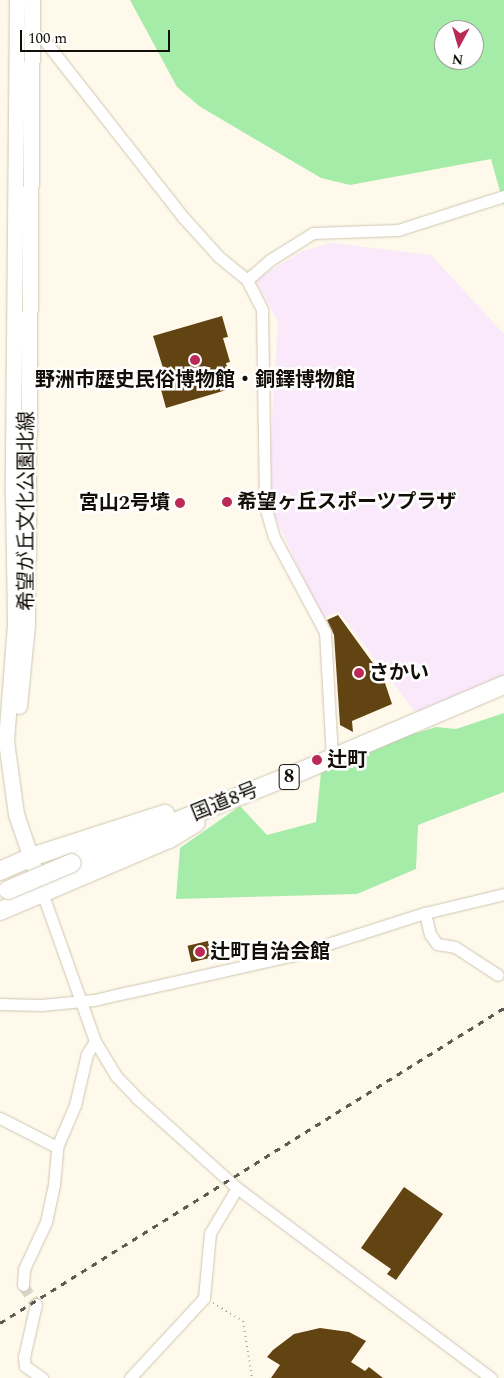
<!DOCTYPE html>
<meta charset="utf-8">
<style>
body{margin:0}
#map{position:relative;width:504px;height:1378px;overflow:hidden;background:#fef9eb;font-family:Spectral,"Noto Sans JP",serif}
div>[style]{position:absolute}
.industrial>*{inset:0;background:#f9e9fb}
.green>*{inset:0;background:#a4eca8}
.building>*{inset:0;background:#624412;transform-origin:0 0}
.minor-tunnel>*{height:11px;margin-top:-5.5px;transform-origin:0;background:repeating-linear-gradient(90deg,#dbd6c9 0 11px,transparent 0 16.5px)}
.path>*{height:2px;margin-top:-1px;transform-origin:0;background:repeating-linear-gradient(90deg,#aca79c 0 1px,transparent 0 5px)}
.roads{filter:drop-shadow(0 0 1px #cfc6b1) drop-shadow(0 0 1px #cfc6b1)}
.minor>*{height:11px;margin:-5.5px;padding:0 5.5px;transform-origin:5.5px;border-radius:5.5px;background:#fff}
.major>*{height:15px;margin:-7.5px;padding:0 7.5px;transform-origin:7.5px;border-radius:7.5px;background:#fff}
.highway>*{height:18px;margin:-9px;padding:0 9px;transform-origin:9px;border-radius:9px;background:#fff}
.rail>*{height:3px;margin-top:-1.5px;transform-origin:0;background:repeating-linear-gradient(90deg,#5e5b52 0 6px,transparent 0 12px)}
.bridges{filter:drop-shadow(0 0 1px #cfc6b1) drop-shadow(0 0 1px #cfc6b1)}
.highway-bridge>*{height:18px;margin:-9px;padding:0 9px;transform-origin:9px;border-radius:9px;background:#fff}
.dots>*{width:14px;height:14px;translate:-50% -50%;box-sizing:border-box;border:2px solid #fff;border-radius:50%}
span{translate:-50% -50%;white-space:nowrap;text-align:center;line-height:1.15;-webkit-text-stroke:5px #fff;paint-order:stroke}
.shield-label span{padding:1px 4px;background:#fff;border:1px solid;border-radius:4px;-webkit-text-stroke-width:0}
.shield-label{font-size:19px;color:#120f08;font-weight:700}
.poi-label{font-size:20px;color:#120f08;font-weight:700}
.left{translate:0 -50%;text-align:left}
.right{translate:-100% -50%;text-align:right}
.street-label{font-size:20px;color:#120f08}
.north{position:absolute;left:434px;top:20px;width:50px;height:50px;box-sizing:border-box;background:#fff;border:1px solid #a09f9c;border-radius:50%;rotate:186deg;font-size:14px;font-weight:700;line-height:20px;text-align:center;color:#120f08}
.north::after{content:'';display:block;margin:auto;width:18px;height:22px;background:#ba2a55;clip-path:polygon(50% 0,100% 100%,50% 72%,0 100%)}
.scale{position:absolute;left:20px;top:30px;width:150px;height:22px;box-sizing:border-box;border:2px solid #120f08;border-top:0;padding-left:6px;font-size:15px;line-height:18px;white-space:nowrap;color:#120f08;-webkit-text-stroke:4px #fff;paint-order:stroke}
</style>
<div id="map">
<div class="industrial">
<i style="clip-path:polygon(332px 243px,431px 255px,504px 334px,504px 676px,415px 712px,339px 612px,322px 618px,271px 509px,268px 486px,278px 321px,255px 280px,302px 251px)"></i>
</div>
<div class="green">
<i style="clip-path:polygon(evenodd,130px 0,504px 0,504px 206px,491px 159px,350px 185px,321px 178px,199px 106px,177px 87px,130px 0,444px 30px,474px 30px,474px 60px,444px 60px,444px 30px)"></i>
<i style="clip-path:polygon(504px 713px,504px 792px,418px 825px,416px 869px,357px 894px,176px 899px,180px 848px,240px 806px,267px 835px,316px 822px,322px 762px,436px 727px,456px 729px)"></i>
</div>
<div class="building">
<i style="clip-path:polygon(222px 316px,228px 337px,223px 338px,230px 362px,226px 363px,233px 388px,166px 408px,160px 386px,168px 384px,153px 336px)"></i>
<i style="clip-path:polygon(338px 615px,383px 677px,392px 704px,352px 721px,353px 732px,340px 725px,334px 635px,327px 620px)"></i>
<i style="left:208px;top:941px;width:17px;height:21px;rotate:77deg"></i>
<i style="clip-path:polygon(404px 1187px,443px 1214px,396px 1280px,387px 1274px,391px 1269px,361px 1248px)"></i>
<i style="clip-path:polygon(320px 1328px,349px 1332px,366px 1341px,351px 1362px,365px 1371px,369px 1367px,383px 1378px,271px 1378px,280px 1365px,267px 1357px,273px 1350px,294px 1334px)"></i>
</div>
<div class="minor-tunnel">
<i style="left:23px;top:1285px;width:23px;rotate:56deg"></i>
</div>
<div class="path">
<i style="left:213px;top:1303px;width:35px;rotate:31deg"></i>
<i style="left:243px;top:1321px;width:58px;rotate:81deg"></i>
</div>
<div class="roads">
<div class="minor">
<i style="left:27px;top:30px;width:21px;rotate:31deg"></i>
<i style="left:45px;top:41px;width:224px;rotate:51.9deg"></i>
<i style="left:183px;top:217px;width:54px;rotate:48deg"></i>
<i style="left:219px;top:257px;width:36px;rotate:39deg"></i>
<i style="left:247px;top:280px;width:34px;rotate:63deg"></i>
<i style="left:262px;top:310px;width:196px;rotate:89.1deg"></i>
<i style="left:265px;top:506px;width:32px;rotate:74deg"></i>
<i style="left:274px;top:537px;width:108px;rotate:61.8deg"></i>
<i style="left:325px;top:632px;width:124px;rotate:86.8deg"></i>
<i style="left:247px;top:280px;width:30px;rotate:-41deg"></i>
<i style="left:270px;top:260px;width:51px;rotate:-32.1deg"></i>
<i style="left:313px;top:233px;width:85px;rotate:-2deg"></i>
<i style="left:398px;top:230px;width:111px;rotate:-17.8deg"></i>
<i style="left:43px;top:895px;width:155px;rotate:70.4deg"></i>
<i style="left:95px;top:1041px;width:41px;rotate:59deg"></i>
<i style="left:116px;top:1076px;width:30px;rotate:46deg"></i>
<i style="left:137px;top:1098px;width:135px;rotate:42deg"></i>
<i style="left:237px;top:1188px;width:317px;rotate:36.8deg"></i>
<i style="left:425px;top:913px;width:22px;rotate:77deg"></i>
<i style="left:430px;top:934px;width:12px;rotate:55deg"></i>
<i style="left:437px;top:944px;width:18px;rotate:9deg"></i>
<i style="left:455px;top:947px;width:51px;rotate:33.1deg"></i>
<i style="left:0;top:1004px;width:41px;rotate:1.4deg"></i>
<i style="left:41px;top:1005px;width:53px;rotate:-5.4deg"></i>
<i style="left:94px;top:1000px;width:37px;rotate:-13deg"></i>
<i style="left:130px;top:992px;width:164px;rotate:-12.7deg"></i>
<i style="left:290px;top:956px;width:142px;rotate:-17.7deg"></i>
<i style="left:425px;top:913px;width:81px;rotate:-13.5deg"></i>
<i style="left:0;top:1118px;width:64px;rotate:27deg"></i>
<i style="left:23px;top:1285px;width:16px;rotate:-86deg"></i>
<i style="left:24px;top:1269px;width:52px;rotate:-64.9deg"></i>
<i style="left:46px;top:1222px;width:38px;rotate:-78deg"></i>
<i style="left:54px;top:1185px;width:38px;rotate:-85deg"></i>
<i style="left:57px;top:1147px;width:46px;rotate:-66.8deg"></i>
<i style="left:75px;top:1105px;width:52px;rotate:-76.8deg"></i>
<i style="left:87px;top:1054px;width:15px;rotate:-58deg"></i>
<i style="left:36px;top:1304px;width:54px;rotate:102.8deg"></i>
<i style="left:24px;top:1357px;width:9px;rotate:84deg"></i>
<i style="left:25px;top:1366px;width:21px;rotate:35deg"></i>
<i style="left:130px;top:1378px;width:109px;rotate:-47.2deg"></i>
<i style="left:204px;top:1298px;width:65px;rotate:-84.7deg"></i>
<i style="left:210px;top:1233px;width:52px;rotate:-59deg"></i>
</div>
<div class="major">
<i style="left:17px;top:0;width:495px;rotate:90.5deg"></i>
<i style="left:13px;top:495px;width:129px;rotate:89.1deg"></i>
<i style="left:15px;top:624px;width:117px;rotate:94.4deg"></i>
<i style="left:6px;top:741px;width:74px;rotate:82.2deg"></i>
<i style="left:16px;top:814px;width:78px;rotate:71.3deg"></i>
<i style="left:19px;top:706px;width:81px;rotate:-84.4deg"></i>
<i style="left:27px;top:625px;width:625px;rotate:-89.54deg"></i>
</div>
<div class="highway">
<i style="left:72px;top:863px;width:248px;rotate:-21.8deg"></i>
<i style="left:302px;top:771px;width:220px;rotate:-23.1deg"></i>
<i style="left:0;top:871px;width:34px;rotate:-24deg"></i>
<i style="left:31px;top:857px;width:141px;rotate:-17.8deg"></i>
<i style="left:0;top:911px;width:184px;rotate:-23.1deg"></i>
<i style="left:169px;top:839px;width:31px;rotate:-31deg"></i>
</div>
</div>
<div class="rail">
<i style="left:0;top:1323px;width:594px;rotate:-32.01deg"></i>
</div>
<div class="bridges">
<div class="highway-bridge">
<i style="left:8px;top:890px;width:69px;rotate:-22.9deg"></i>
</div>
</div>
<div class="dots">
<i style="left:195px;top:360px;background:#ba2a55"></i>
<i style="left:227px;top:502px;background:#ba2a55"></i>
<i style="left:180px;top:503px;background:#ba2a55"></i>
<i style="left:359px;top:673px;background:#ba2a55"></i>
<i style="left:317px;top:760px;background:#ba2a55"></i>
<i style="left:200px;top:952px;background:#ba2a55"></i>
</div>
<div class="shield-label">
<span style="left:289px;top:777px">8</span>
</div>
<div class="poi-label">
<span style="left:195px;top:380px">野洲市歴史民俗博物館・銅鐸博物館</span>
<span class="left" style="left:237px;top:502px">希望ヶ丘スポーツプラザ</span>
<span class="right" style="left:170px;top:503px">宮山2号墳</span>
<span class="left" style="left:369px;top:673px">さかい</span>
<span class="left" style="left:327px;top:760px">辻町</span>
<span class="left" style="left:210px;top:952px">辻町自治会館</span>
</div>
<div class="street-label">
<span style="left:27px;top:511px;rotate:-90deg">希望が丘文化公園北線</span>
<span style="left:225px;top:802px;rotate:-22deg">国道8号</span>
</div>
<div class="north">N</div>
<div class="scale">100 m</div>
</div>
